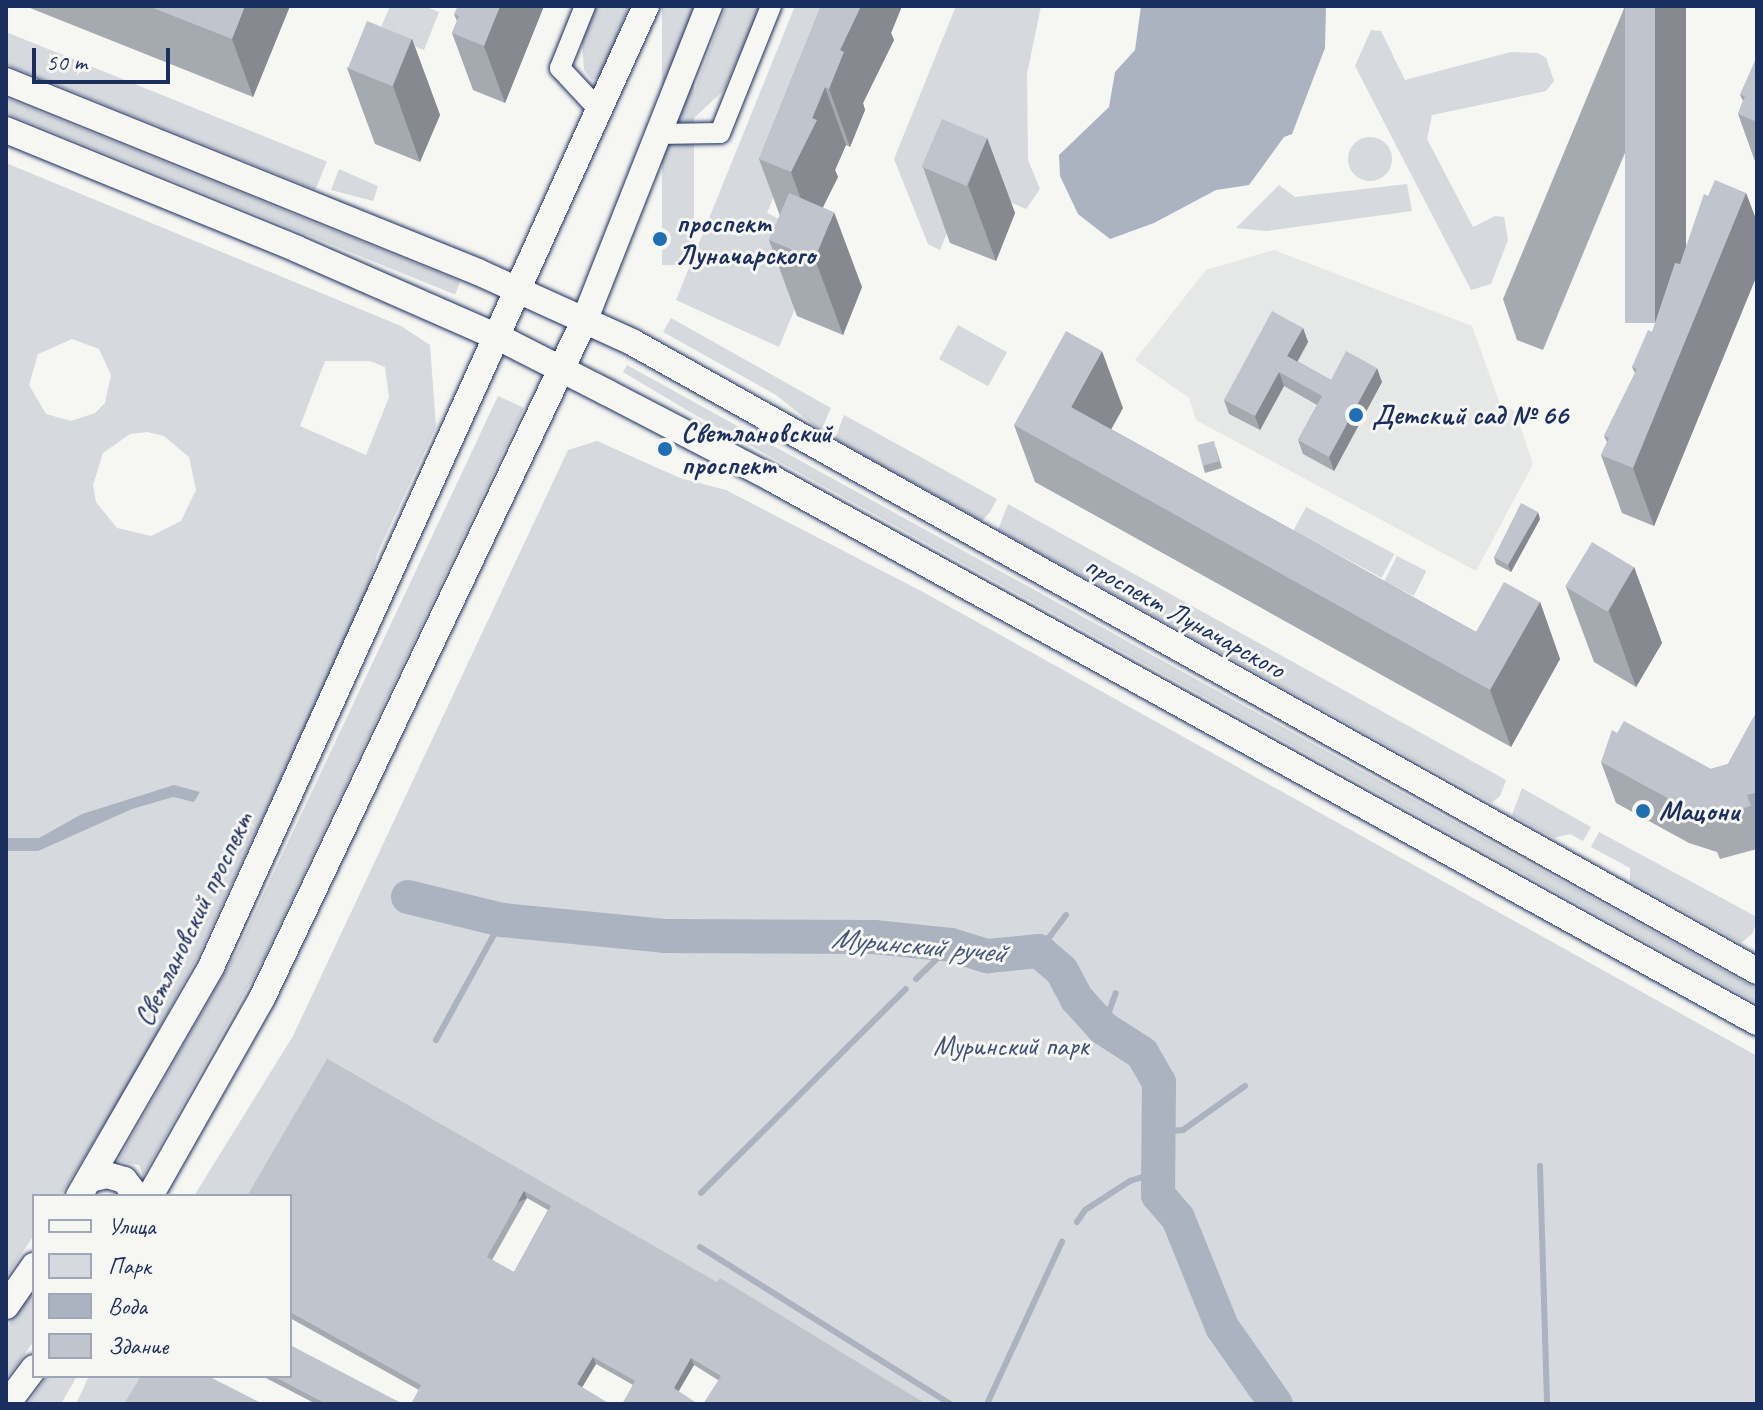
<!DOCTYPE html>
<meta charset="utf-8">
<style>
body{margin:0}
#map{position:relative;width:1763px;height:1410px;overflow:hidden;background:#f6f6f2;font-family:Caveat,sans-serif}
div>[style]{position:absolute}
.built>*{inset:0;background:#e6e7e7}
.green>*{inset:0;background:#d6d9dd;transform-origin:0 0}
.round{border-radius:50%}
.water>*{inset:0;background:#abb2c0}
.stream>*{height:6px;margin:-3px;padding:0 3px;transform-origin:3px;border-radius:3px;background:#abb2c0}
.river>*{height:34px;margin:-17px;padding:0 17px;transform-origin:17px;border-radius:17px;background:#abb2c0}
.roads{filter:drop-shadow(0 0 2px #1b2f5e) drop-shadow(0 0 2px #1b2f5e)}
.minor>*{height:20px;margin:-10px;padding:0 10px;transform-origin:10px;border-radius:10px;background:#f6f6f2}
.major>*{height:26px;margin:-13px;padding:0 13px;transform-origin:13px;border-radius:13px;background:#f6f6f2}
.wall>*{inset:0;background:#a5a9b0}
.shaded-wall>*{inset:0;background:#868990;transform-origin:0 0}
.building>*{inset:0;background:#c0c4cd;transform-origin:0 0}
.dots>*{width:22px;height:22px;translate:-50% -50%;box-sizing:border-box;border:4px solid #f6f6f2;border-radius:50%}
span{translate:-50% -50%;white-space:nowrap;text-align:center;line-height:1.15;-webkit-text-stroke:6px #f6f6f2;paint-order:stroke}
.poi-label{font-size:28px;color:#1b2f5e;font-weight:700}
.left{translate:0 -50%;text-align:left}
.street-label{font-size:28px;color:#1b2f5e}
.park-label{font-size:28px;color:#405177}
.water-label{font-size:30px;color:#46567b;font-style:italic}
.frame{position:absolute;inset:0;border:8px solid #1b2f5e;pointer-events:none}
.legend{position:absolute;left:32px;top:1194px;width:260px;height:184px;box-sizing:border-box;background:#f6f6f2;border:2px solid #9ea6b7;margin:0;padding:10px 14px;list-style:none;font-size:24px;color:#1b2f5e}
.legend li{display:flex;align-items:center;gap:16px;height:40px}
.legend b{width:40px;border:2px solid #9ea6b7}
.scale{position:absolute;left:32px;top:48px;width:138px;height:36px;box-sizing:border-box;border:4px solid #1b2f5e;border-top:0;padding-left:10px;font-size:24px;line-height:28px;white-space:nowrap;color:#1b2f5e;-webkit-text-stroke:6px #f6f6f2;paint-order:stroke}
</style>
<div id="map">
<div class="built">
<i style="clip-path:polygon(1274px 250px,1472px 326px,1500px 404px,1515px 411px,1533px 464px,1476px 571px,1196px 420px,1189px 398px,1135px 360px,1206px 270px)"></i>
</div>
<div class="green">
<i style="clip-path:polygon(390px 6px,424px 6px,439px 12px,424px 50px,379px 32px)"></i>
<i style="clip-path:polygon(596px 6px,629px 6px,601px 76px,592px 80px,584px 70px,582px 41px)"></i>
<i style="left:662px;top:6px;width:32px;height:259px"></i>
<i style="clip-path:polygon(726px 6px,761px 6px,724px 90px,692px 120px,683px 121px)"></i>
<i style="clip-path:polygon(795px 6px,852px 6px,767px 213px,823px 241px,779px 347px,676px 300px)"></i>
<i style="clip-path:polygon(956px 6px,1041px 6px,1027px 74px,1028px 160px,1040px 189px,1026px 209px,968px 183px,940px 250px,928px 244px,894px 159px)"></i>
<i style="clip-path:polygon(1371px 30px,1381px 31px,1405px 80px,1511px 52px,1538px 53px,1546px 58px,1554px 81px,1546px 91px,1432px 115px,1427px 139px,1473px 227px,1495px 216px,1504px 217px,1508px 240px,1491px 284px,1471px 290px,1355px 66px)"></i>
<i style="left:6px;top:32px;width:346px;height:30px;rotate:22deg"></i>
<i style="left:6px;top:98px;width:490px;height:14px;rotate:22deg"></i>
<i class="round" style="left:1348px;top:137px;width:44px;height:44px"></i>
<i style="clip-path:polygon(evenodd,6px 163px,401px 326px,430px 345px,436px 427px,377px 554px,366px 596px,198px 956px,129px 1085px,60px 1196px,34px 1196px,34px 1235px,6px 1277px,6px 163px,72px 339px,99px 349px,111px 375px,105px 403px,95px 413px,71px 421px,46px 414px,29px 385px,38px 354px,72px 339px,6px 163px,325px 361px,370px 361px,385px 367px,389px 397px,366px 455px,300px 426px,325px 361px,6px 163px,147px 432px,164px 436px,189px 457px,196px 490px,181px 521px,151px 536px,117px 528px,96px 502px,93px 485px,103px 453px,130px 434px,147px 432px)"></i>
<i style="clip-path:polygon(339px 169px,378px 186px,373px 201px,331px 190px)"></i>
<i style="clip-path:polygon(1407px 184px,1412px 211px,1267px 231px,1236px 228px,1279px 185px,1295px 197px)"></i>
<i style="clip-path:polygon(671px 318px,831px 408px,821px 431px,776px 395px,663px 332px)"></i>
<i style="left:958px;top:325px;width:56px;height:39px;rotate:29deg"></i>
<i style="clip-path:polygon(627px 365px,1757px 989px,1757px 1003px,690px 412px,623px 372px)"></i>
<i style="clip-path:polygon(498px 396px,524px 408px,263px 960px,143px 1176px,139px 1165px,118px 1161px,237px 951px)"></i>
<i style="clip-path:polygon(844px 415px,997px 499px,990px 512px,982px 521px,835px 439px)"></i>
<i style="clip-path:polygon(597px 441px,680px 478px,726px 490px,923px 592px,1757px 1056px,1757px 1404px,917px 1404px,722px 1285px,413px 1111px,253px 1196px,194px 1196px,293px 1036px,568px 450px)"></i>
<i style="clip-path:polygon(1008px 504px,1506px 780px,1500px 796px,1492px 803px,998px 530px)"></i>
<i style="left:1306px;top:507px;width:100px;height:27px;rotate:28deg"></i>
<i style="left:1397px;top:556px;width:33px;height:28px;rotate:27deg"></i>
<i style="clip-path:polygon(1522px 788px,1591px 827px,1583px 841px,1570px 834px,1554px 838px,1512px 815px)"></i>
<i style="clip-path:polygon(1599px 832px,1757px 917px,1753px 933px,1741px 943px,1630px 881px,1630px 868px,1591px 847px)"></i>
<i style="clip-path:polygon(34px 1288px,34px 1341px,6px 1379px,6px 1328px)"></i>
<i style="clip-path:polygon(47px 1376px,77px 1376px,61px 1404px,28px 1404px)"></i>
<i style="clip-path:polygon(89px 1376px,147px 1376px,130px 1404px,76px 1404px)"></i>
</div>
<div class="water">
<i style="clip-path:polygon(1141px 6px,1326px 6px,1325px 48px,1292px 134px,1284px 137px,1249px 185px,1216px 190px,1154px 223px,1110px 239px,1078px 214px,1060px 176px,1059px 155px,1109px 107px,1115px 72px,1135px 50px)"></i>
<i style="clip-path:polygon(174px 785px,200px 792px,194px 802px,173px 797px,132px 809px,38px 851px,6px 851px,6px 838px,39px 838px,82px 814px)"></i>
</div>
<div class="stream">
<i style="left:1039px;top:951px;width:45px;rotate:-53.1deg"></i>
<i style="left:916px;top:979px;width:49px;rotate:-44.2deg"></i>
<i style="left:1103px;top:1028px;width:37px;rotate:-70deg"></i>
<i style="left:436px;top:1040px;width:137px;rotate:-61.2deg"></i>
<i style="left:1161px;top:1132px;width:22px;rotate:-5deg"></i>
<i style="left:1183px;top:1130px;width:76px;rotate:-35.4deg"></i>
<i style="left:1540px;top:1166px;width:238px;rotate:88.3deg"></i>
<i style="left:701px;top:1193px;width:289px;rotate:-44.9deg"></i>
<i style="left:1077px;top:1222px;width:14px;rotate:-56deg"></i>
<i style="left:1085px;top:1210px;width:54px;rotate:-32.8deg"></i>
<i style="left:1130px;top:1181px;width:33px;rotate:-18deg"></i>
<i style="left:700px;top:1247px;width:295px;rotate:32.1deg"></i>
<i style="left:987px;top:1404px;width:179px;rotate:-65.2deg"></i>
</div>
<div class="river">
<i style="left:408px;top:897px;width:97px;rotate:13.7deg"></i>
<i style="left:502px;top:920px;width:163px;rotate:5.6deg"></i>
<i style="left:664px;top:936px;width:210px;rotate:0.3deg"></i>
<i style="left:874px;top:937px;width:77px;rotate:5.9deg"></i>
<i style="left:951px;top:945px;width:39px;rotate:17deg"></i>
<i style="left:988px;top:956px;width:51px;rotate:-5.6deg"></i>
<i style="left:1039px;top:951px;width:30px;rotate:41deg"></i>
<i style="left:1062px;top:971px;width:32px;rotate:62deg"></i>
<i style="left:1077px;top:999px;width:39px;rotate:48deg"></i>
<i style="left:1103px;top:1028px;width:46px;rotate:32.7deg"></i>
<i style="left:1142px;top:1053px;width:34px;rotate:60deg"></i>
<i style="left:1159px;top:1082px;width:113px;rotate:90.5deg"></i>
<i style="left:1158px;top:1195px;width:30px;rotate:49deg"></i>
<i style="left:1178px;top:1218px;width:118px;rotate:68deg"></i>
<i style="left:1222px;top:1327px;width:94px;rotate:55deg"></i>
</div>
<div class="roads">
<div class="minor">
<i style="left:585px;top:6px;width:67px;rotate:112deg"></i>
<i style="left:560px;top:68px;width:60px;rotate:47deg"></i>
<i style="left:658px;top:134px;width:62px;rotate:-0.9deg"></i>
<i style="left:720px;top:133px;width:137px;rotate:-68.1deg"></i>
</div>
<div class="major">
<i style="left:6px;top:81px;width:509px;rotate:22.03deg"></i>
<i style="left:478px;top:272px;width:169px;rotate:24.4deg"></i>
<i style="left:632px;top:342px;width:1289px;rotate:29.21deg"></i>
<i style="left:6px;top:130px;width:314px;rotate:22.2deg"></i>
<i style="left:297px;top:249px;width:222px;rotate:23.7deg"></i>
<i style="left:500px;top:338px;width:119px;rotate:27deg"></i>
<i style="left:606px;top:392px;width:188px;rotate:27.5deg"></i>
<i style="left:773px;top:479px;width:1124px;rotate:28.89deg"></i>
<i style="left:90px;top:1179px;width:17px;rotate:-13deg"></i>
<i style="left:107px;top:1175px;width:18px;rotate:16deg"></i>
<i style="left:124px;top:1180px;width:21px;rotate:51deg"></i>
<i style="left:79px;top:1196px;width:264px;rotate:-60deg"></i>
<i style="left:211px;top:967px;width:1055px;rotate:-65.65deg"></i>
<i style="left:150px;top:1196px;width:227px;rotate:-60.5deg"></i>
<i style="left:262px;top:998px;width:752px;rotate:-64.56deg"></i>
<i style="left:585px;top:319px;width:337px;rotate:-68.4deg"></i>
<i style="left:6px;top:1306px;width:49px;rotate:-55deg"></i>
<i style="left:7px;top:1404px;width:45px;rotate:-53.1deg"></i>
</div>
</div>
<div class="wall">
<i style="clip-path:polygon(25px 6px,290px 6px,253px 97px)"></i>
<i style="clip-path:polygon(544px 6px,505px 103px,473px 90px,452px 33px,457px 21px,454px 14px)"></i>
<i style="clip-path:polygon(821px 6px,907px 6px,907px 8px,902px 6px,891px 33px,894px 40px,863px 103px,865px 110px,850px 147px,846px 145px,835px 170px,838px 177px,823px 207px,862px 287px,843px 335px,797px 316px,769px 240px,780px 216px,759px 159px)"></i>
<i style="clip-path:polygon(1625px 6px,1686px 6px,1543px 350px,1517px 340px,1503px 299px)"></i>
<i style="clip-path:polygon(412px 39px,440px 115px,420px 162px,375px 144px,347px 68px)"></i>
<i style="clip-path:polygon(1757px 58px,1757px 167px,1738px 114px,1743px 101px,1740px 95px)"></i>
<i style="clip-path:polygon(987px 138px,1015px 213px,996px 261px,950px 243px,923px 167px)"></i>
<i style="clip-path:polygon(1746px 193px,1757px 222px,1757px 275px,1654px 526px,1622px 513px,1601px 455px,1607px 442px,1604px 436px,1635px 373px,1632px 367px,1652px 332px,1708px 196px)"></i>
<i style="clip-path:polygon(1303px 328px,1308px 342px,1297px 361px,1331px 380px,1382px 382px,1334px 471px,1303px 454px,1298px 440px,1317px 405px,1284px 386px,1260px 430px,1229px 414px,1224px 400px)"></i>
<i style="clip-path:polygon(1123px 408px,1111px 429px,1476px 632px,1540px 602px,1560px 659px,1511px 747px,1035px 482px,1014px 425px)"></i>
<i style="clip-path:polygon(1216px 448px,1222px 468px,1205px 473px,1203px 466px)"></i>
<i style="clip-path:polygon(1540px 519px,1511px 572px,1496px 564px,1494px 557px)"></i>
<i style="clip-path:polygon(1634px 567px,1662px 643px,1636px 687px,1594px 662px,1566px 587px)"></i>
<i style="clip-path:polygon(1757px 711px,1757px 849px,1720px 859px,1717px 852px,1689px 843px,1616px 803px,1601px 762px,1617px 733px,1711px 769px,1728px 764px)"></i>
<i style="clip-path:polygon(evenodd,327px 1059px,926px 1404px,718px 1380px,694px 1365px,679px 1391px,633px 1385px,596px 1364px,582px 1387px,419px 1390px,290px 1318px,290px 1196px,327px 1059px,527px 1198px,548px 1210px,514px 1272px,492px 1260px,527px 1198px)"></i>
<i style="clip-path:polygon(262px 1376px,290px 1376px,403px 1404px,316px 1404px)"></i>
</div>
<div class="shaded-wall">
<i style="clip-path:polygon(245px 6px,290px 6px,253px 97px,232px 39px)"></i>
<i style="clip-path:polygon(500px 6px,544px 6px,505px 103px,484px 46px)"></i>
<i style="clip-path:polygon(861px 6px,902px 6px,891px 33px,894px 40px,863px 103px,865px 110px,850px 147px,829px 89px,840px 50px)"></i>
<i style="left:1655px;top:6px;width:31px;height:329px"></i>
<i style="clip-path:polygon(412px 39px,440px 115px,420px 162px,393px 86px)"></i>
<i style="clip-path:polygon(825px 87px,846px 145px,835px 170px,838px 177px,812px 229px,791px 172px)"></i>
<i style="clip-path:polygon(987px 138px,1015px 213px,996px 261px,968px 185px)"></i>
<i style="clip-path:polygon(1746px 193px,1757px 222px,1757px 275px,1654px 526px,1633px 468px)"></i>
<i style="clip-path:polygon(834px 212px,862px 287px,843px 335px,815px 259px)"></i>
<i style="clip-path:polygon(1303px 328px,1308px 342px,1293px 370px,1287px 356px)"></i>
<i style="clip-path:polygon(1102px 351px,1123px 408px,1092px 464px,1071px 407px)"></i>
<i style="clip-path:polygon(1377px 368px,1382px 382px,1334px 471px,1329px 457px)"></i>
<i style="clip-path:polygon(1279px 372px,1284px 386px,1260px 430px,1255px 416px)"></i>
<i style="clip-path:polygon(1538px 512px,1540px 519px,1511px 572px,1508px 565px)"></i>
<i style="clip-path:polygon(1634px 567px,1662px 643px,1636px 687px,1609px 611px)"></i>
<i style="clip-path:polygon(1540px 602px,1560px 659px,1511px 747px,1490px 690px)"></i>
<i style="left:524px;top:1191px;width:8px;height:76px;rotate:67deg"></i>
<i style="clip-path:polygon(593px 1357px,596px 1364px,580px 1391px,577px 1384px)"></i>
<i style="clip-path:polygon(691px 1358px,694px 1365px,676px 1395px,674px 1388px)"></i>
</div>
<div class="building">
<i style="clip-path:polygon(148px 6px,245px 6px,232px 39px)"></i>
<i style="clip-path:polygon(458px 6px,500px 6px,484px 46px,452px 33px,459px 16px,454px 14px)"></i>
<i style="clip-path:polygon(821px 6px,861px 6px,840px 50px,844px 52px,829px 89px,825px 87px,812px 118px,817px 120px,791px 172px,759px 159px)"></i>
<i style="left:1625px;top:6px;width:30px;height:317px"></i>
<i style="left:367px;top:21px;width:48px;height:51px;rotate:22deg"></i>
<i style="clip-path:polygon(1756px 58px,1757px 58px,1757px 122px,1738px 114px,1745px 96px,1740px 95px)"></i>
<i style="left:942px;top:119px;width:49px;height:52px;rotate:23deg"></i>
<i style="clip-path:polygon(1715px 180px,1746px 193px,1633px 468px,1601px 455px,1609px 438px,1604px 436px,1637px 369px,1632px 367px,1648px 330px,1652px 332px,1675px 263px,1680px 264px,1704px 194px,1708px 196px)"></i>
<i style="left:789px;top:193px;width:49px;height:51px;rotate:23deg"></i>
<i style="clip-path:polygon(1272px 311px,1303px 328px,1287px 356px,1331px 380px,1346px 351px,1377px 368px,1329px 457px,1298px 440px,1322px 396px,1279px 372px,1255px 416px,1224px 400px)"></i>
<i style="clip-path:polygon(1066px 331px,1102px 351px,1071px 407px,1476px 632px,1504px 582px,1540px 602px,1490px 690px,1014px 425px)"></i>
<i style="left:1214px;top:441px;width:21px;height:17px;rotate:76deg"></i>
<i style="clip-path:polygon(1521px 503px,1538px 512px,1508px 565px,1494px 557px)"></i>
<i style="left:1592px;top:542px;width:49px;height:52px;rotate:31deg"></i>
<i style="clip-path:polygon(1757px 711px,1757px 789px,1755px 793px,1747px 795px,1751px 806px,1705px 819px,1703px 812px,1675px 802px,1601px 762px,1612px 730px,1617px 733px,1624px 721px,1711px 769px,1728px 764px)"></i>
<i style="clip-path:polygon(evenodd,327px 1059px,717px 1282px,720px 1278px,926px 1404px,703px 1404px,721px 1376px,691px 1358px,674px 1388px,698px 1404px,622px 1404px,635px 1381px,593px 1357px,577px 1384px,610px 1404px,411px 1404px,421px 1385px,290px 1312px,290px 1196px,247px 1196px,327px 1059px,524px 1191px,551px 1206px,514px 1272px,487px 1257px,524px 1191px)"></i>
<i style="clip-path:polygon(290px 1345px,403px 1404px,326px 1404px,273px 1376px,290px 1376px)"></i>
<i style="clip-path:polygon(141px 1376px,208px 1376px,263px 1404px,124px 1404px)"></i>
</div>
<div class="dots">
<i style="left:660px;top:239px;background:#1f6fb2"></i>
<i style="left:1356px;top:415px;background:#1f6fb2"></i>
<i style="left:665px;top:449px;background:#1f6fb2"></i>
<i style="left:1643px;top:811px;background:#1f6fb2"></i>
</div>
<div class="poi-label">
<span class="left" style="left:676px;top:239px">проспект<br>Луначарского</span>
<span class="left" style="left:1372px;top:415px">Детский сад № 66</span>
<span class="left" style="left:681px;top:449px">Светлановский<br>проспект</span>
<span class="left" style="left:1659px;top:811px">Мацони</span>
</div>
<div class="street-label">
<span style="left:1185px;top:617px;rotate:29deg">проспект Луначарского</span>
<span style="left:194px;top:919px;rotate:-64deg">Светлановский проспект</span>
</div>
<div class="park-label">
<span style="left:1011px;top:1046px">Муринский парк</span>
</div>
<div class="water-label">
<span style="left:918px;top:945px;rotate:5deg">Муринский ручей</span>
</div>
<div class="frame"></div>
<ul class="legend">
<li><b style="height:10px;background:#f6f6f2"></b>Улица</li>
<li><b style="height:22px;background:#d6d9dd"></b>Парк</li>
<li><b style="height:22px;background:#abb2c0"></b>Вода</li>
<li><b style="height:22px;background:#c0c4cd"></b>Здание</li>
</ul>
<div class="scale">50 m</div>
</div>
